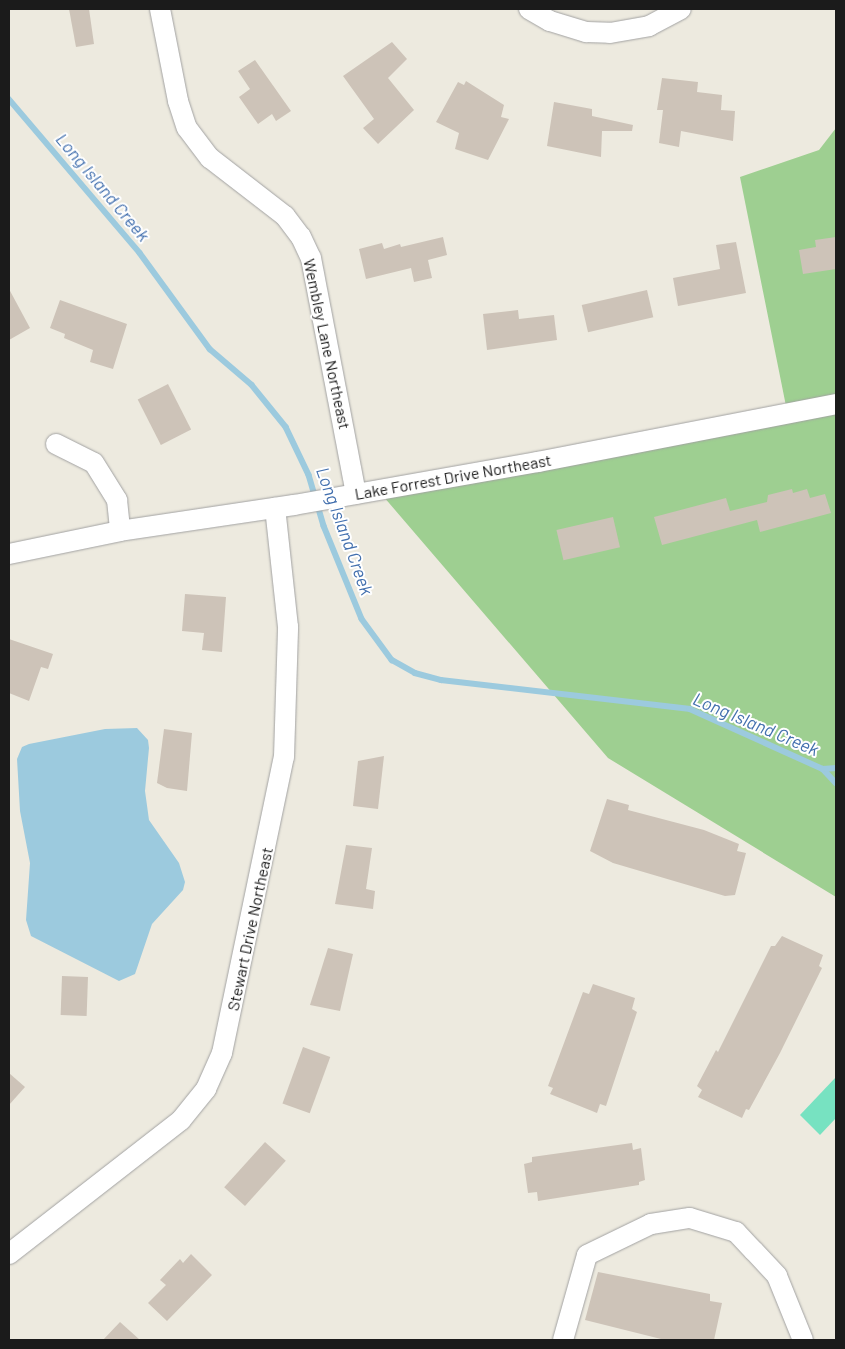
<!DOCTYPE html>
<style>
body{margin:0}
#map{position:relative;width:845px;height:1349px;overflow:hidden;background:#edeadf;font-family:Barlow,sans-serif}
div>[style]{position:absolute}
.forest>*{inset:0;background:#9ecf91}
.pitch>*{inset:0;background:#77e2c1}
.water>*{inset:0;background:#9ccade}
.stream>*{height:5.5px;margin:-2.75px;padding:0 2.75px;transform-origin:2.75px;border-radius:2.75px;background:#9ccade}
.building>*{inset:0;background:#cdc3b8;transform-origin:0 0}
.roads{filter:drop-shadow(0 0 1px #a2a2a2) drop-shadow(0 0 1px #a2a2a2)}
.minor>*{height:20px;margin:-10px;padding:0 10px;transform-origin:10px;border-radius:10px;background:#fff}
span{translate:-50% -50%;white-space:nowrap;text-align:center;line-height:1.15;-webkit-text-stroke:4px #fff;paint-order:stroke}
.street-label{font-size:16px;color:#1b1b1b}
.water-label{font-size:18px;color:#4370ae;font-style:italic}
.frame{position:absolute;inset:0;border:10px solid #1b1b1b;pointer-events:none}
</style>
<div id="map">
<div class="forest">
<i style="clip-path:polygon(836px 128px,836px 897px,608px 758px,377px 489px,788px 416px,740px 177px,819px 150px)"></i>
</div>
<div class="pitch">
<i style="clip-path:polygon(836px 1077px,836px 1118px,820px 1135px,800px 1115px)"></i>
</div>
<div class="water">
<i style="clip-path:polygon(137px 728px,148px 740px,149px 748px,145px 791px,149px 820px,179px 863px,185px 882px,183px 890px,152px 924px,135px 974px,119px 981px,31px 936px,26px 920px,30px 863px,20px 811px,17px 759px,22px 747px,29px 744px,105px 729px)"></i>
</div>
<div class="stream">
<i style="left:9px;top:99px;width:202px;rotate:49.6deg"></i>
<i style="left:140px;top:253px;width:119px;rotate:53.9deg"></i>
<i style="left:210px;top:349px;width:55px;rotate:40.6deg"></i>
<i style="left:252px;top:385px;width:54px;rotate:51deg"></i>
<i style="left:286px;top:427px;width:53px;rotate:64.4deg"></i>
<i style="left:309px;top:475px;width:53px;rotate:73.6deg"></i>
<i style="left:324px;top:526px;width:100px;rotate:67.8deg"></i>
<i style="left:362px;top:619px;width:51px;rotate:53.8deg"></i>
<i style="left:392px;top:660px;width:26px;rotate:29deg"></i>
<i style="left:415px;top:673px;width:27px;rotate:15deg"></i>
<i style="left:441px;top:680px;width:251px;rotate:6.6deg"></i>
<i style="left:690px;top:709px;width:146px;rotate:24.3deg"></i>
<i style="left:823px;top:769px;width:19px;rotate:47deg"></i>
<i style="left:823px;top:769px;width:13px;rotate:-4deg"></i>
</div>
<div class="building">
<i style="clip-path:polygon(69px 9px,89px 9px,94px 44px,76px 47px)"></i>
<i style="clip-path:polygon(392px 42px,407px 59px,388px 78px,414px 110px,378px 144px,363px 128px,374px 119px,343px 76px)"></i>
<i style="clip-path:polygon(255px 60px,291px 111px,276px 121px,272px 114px,258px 124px,239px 97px,250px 89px,238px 71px)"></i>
<i style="clip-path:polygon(662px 78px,698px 82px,697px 92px,722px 95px,721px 110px,735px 111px,733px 141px,681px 131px,679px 147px,659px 143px,663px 110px,657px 110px)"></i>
<i style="clip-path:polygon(466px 81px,504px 105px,501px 117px,509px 119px,488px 160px,455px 149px,459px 133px,436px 122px,458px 82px,464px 85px)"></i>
<i style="clip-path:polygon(554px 102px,592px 109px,592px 116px,633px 125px,632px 131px,602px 131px,601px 157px,547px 146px)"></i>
<i style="clip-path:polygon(443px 237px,447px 255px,428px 260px,432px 278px,414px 282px,411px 268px,366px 279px,359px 249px,382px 243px,384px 249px,400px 244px,401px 247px)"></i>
<i style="clip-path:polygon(836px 237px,836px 269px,803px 274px,799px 250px,816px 247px,815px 240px)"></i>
<i style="clip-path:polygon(736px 242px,746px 293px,678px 306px,673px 278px,720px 269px,716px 245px)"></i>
<i style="clip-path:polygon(9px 289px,30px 328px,9px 340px)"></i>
<i style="left:647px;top:290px;width:28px;height:67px;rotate:77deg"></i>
<i style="clip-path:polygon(60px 300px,127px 324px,113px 369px,90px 362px,93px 350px,64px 338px,65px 334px,50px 328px)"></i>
<i style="clip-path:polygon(518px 310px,519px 319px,554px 315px,557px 340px,487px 350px,483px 314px)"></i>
<i style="left:168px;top:384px;width:51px;height:34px;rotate:63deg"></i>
<i style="clip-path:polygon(792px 489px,793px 493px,807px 489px,810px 498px,825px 494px,831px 513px,760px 532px,757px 520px,662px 545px,654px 517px,726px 498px,730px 511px,767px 502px,768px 495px)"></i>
<i style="left:613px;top:517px;width:31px;height:58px;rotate:77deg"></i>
<i style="clip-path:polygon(185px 594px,226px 597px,222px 652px,202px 650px,204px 633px,182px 631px)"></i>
<i style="clip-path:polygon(9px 639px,53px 654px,48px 669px,41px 667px,29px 701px,9px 693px)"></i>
<i style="clip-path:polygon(164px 729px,192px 733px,187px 791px,167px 788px,157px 783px)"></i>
<i style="clip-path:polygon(384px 756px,378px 809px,353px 806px,358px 761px)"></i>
<i style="clip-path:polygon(607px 799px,629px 805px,628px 810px,704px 830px,739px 844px,737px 851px,746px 853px,735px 895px,725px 896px,613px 863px,590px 851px)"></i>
<i style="clip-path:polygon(346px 845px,372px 848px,366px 889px,375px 891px,373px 909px,335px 904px)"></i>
<i style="clip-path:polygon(782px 936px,823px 955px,819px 966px,822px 968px,780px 1053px,749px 1110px,746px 1109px,742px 1118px,698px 1097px,702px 1090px,697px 1086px,716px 1050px,718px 1052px,771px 946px,775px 946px)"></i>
<i style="clip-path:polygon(328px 948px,353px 954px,340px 1011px,310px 1005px)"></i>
<i style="left:62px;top:976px;width:26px;height:39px;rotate:2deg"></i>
<i style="clip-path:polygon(593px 984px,635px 998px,632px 1009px,637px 1012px,606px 1106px,600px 1104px,597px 1113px,550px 1094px,553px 1088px,548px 1086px,583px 992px,589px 994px)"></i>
<i style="left:303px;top:1047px;width:29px;height:60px;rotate:20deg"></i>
<i style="clip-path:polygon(9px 1073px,25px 1087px,9px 1105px)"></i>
<i style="left:265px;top:1142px;width:28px;height:61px;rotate:42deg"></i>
<i style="clip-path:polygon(632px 1143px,633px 1150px,641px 1148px,645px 1180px,639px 1182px,639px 1185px,538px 1201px,537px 1192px,528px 1193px,524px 1164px,532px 1162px,532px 1157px)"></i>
<i style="clip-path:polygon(191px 1254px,212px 1275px,167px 1321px,148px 1303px,166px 1285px,160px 1280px,180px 1259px,183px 1263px)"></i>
<i style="clip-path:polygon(598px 1272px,710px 1294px,710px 1301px,722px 1303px,714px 1340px,665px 1340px,585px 1320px)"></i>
<i style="clip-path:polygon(120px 1322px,140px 1340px,103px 1340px)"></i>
</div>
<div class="roads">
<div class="minor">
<i style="left:160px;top:9px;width:94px;rotate:78.9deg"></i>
<i style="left:178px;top:101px;width:28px;rotate:72deg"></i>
<i style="left:187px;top:128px;width:38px;rotate:53deg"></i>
<i style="left:210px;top:158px;width:95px;rotate:37.7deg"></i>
<i style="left:285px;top:216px;width:26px;rotate:53deg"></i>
<i style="left:301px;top:237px;width:23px;rotate:65deg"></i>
<i style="left:311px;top:258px;width:240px;rotate:79.2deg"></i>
<i style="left:529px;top:9px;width:24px;rotate:30deg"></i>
<i style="left:550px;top:21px;width:38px;rotate:17deg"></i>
<i style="left:586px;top:32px;width:24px;rotate:2deg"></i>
<i style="left:610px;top:33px;width:40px;rotate:-10deg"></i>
<i style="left:649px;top:26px;width:36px;rotate:-28deg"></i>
<i style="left:56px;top:444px;width:42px;rotate:26.6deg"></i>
<i style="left:94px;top:463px;width:44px;rotate:58.1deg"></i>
<i style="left:117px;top:500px;width:31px;rotate:84deg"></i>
<i style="left:9px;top:554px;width:113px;rotate:-11.7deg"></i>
<i style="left:120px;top:531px;width:176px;rotate:-8.5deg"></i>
<i style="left:294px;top:505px;width:248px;rotate:-10deg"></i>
<i style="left:538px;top:462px;width:304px;rotate:-11deg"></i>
<i style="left:9px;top:1254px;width:218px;rotate:-37.9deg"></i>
<i style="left:181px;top:1120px;width:40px;rotate:-51deg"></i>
<i style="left:206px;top:1089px;width:39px;rotate:-66deg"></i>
<i style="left:222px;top:1053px;width:302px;rotate:-78.2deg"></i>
<i style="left:284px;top:757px;width:130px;rotate:-88.2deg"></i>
<i style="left:288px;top:627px;width:120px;rotate:-96.2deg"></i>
<i style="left:563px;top:1340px;width:88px;rotate:-74.2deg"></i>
<i style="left:587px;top:1255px;width:71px;rotate:-25.8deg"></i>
<i style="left:651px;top:1224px;width:39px;rotate:-9deg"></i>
<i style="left:690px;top:1218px;width:48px;rotate:16.9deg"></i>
<i style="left:736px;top:1232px;width:26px;rotate:47deg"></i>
<i style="left:754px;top:1251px;width:34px;rotate:47deg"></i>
<i style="left:777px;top:1276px;width:69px;rotate:67.9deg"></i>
</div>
</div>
<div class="street-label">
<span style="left:327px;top:344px;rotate:78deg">Wembley Lane Northeast</span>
<span style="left:453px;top:477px;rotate:-10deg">Lake Forrest Drive Northeast</span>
<span style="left:250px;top:929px;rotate:-78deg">Stewart Drive Northeast</span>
</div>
<div class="water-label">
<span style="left:103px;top:187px;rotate:50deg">Long Island Creek</span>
<span style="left:345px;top:531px;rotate:70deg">Long Island Creek</span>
<span style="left:756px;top:724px;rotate:23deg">Long Island Creek</span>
</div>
<div class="frame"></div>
</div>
